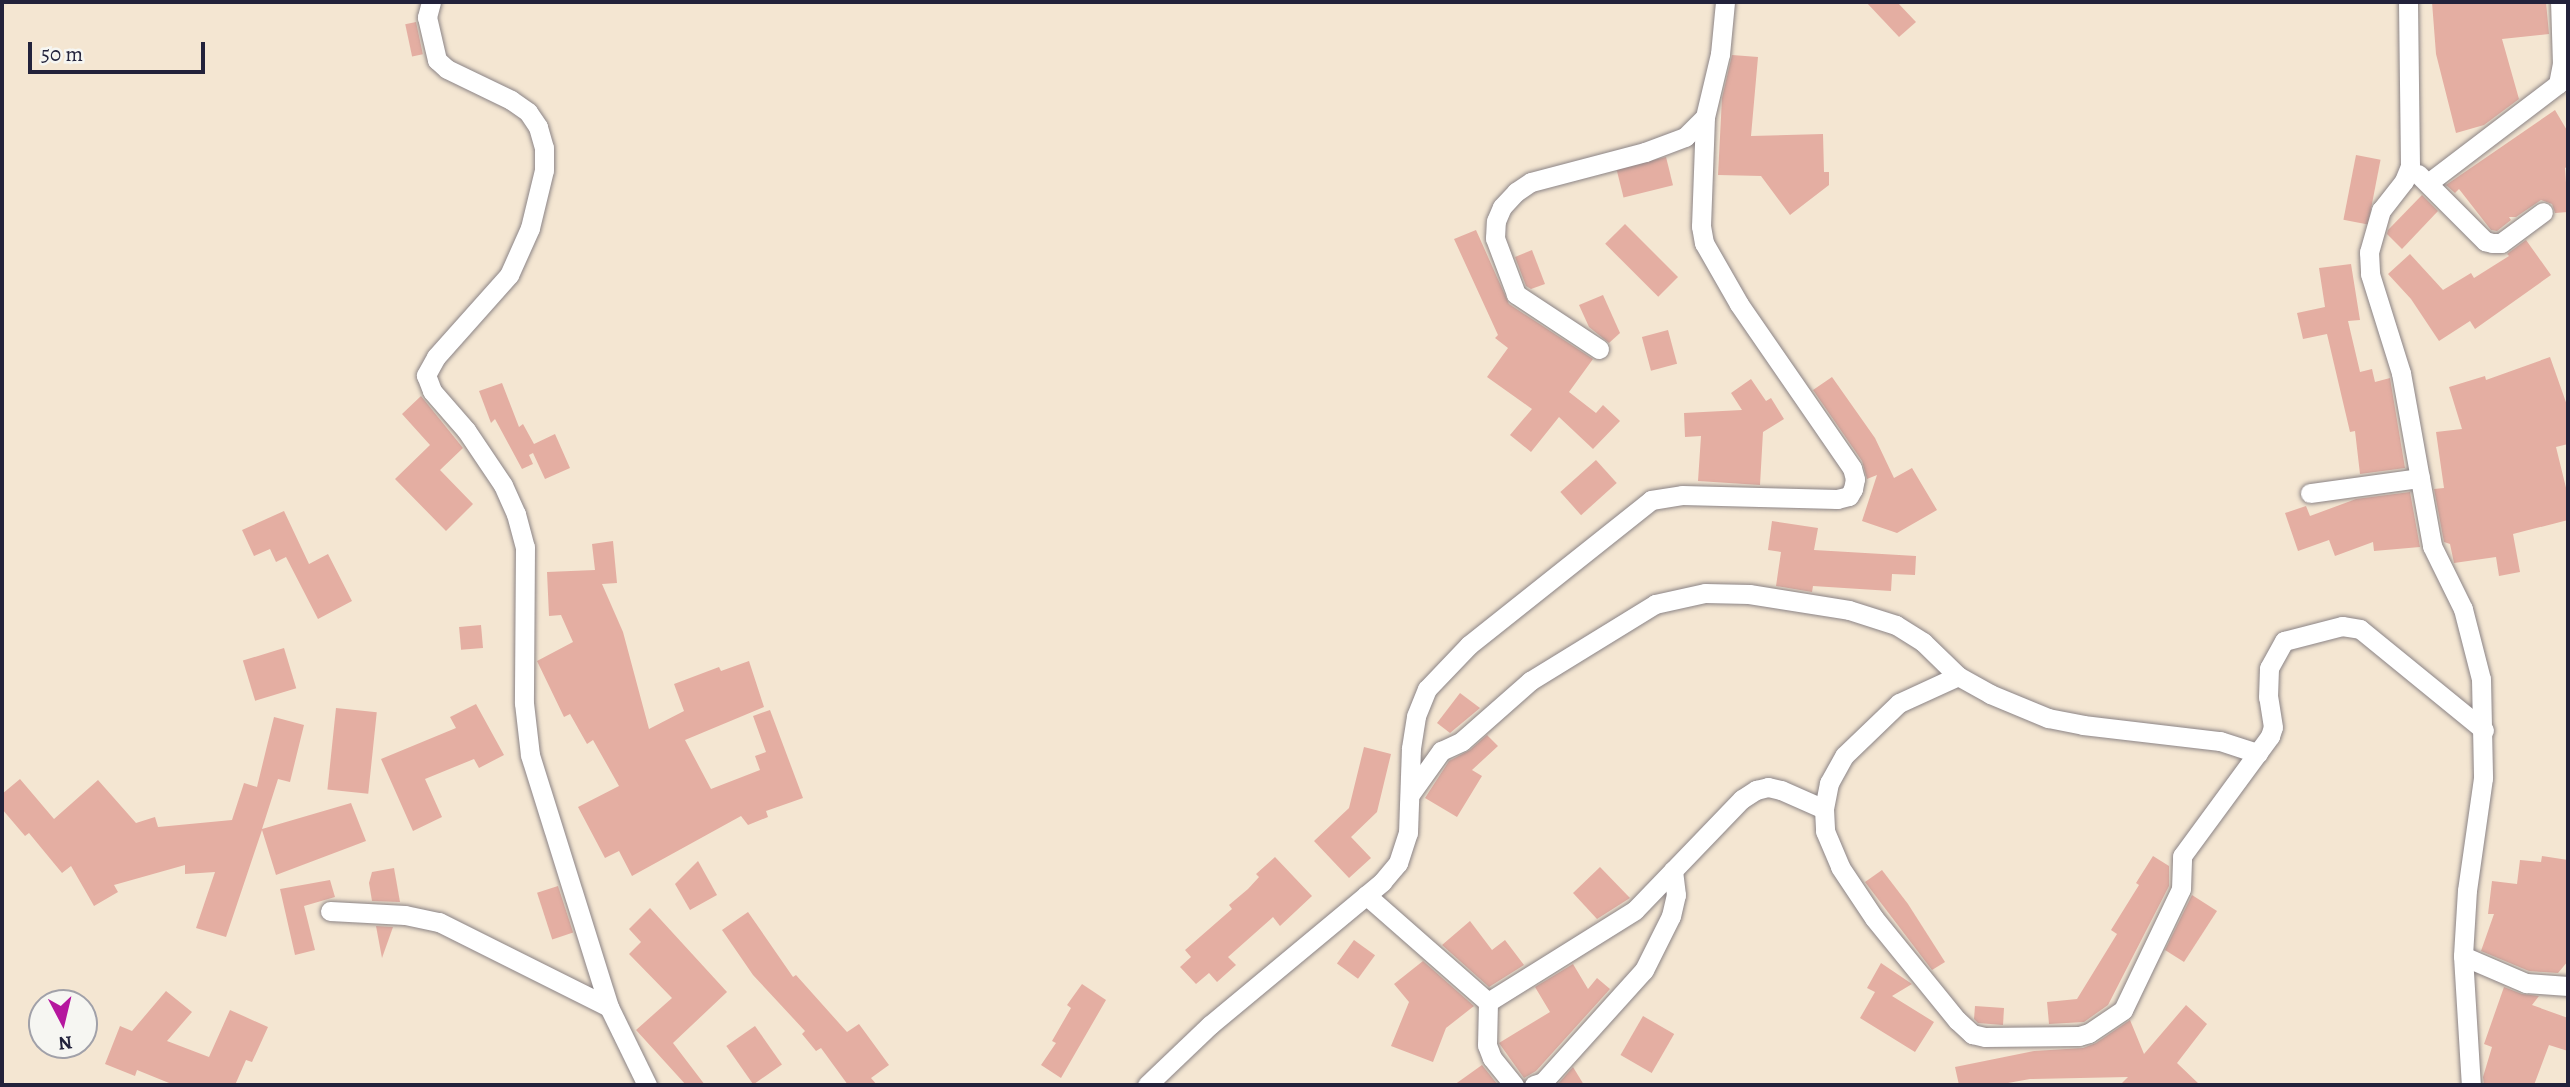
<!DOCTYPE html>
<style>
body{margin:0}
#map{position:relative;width:2570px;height:1087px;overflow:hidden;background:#f4e6d2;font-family:Alegreya,serif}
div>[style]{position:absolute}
.building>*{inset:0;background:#e4aea2;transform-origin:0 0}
.roads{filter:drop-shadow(0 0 2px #8b8486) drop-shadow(0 0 2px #8b8486)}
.street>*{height:19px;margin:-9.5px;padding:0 9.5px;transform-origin:9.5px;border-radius:9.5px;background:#fff}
span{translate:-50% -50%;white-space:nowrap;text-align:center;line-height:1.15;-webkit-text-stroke:5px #f6f6f2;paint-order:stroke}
.frame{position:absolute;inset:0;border:4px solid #22223b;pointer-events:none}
.north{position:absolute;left:28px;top:989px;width:70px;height:70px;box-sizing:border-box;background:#f6f6f2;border:2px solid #a1a1a9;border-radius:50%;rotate:173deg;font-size:19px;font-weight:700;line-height:28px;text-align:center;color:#22223b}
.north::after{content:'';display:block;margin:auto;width:24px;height:32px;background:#b5179e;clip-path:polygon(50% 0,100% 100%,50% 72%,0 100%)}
.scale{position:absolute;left:28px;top:42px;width:177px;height:32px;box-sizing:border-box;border:4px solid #22223b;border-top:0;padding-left:9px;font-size:21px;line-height:24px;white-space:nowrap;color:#22223b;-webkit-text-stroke:5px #f6f6f2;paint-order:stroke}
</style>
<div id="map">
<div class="building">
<i style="clip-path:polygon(1866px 2px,1897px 2px,1916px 22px,1899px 37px)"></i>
<i style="clip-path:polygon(2432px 2px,2546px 2px,2549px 34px,2502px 39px,2519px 99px,2484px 125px,2456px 133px,2436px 54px)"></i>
<i style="left:416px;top:22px;width:33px;height:11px;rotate:78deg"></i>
<i style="clip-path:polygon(1732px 55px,1758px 57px,1751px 136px,1823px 134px,1824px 172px,1829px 172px,1829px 185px,1790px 215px,1761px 176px,1718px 175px,1722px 98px)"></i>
<i style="clip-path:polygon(2555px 110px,2568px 132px,2568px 166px,2565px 168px,2568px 212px,2555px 213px,2552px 204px,2541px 200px,2516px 217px,2509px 217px,2511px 220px,2497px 231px,2491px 230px,2459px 189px,2455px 193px,2446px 185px)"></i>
<i style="left:2356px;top:155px;width:25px;height:66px;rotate:11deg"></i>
<i style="left:1666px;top:157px;width:29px;height:51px;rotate:76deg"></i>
<i style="clip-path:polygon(2422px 195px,2438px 211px,2402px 249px,2387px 234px,2388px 230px)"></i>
<i style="left:1625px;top:224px;width:75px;height:28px;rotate:45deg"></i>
<i style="clip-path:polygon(1476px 230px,1509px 304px,1593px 359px,1569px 392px,1596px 413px,1603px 405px,1620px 421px,1593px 449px,1559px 417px,1531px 452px,1510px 435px,1532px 409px,1487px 377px,1508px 348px,1495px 338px,1498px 335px,1454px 239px)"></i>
<i style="clip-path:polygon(2526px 240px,2551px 275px,2475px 329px,2470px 321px,2439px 341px,2411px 299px,2388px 274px,2410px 254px,2443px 290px,2471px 273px,2474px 278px,2509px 256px,2507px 254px)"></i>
<i style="clip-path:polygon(1532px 250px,1545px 284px,1531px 289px,1526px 286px,1515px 257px)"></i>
<i style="clip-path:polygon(2351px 264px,2360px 320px,2348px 321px,2360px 372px,2372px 369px,2375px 382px,2390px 378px,2405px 468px,2360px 474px,2355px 431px,2350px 432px,2327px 334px,2303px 339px,2297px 313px,2325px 307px,2319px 268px)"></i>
<i style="clip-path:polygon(1603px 295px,1620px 333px,1609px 343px,1589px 327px,1579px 305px)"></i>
<i style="left:1668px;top:330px;width:35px;height:27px;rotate:75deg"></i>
<i style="clip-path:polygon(2550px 357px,2568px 408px,2568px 444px,2556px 447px,2568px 496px,2568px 520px,2513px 534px,2520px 572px,2499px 576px,2496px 557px,2454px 563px,2450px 544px,2444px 542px,2434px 489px,2444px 488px,2436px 432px,2462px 429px,2449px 387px,2485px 376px,2486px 380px)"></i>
<i style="clip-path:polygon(1832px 377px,1875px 438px,1894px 478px,1912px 468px,1937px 510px,1897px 533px,1862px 521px,1877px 475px,1867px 479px,1862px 461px,1813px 390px)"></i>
<i style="clip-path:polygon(1751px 379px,1766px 401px,1771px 398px,1784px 419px,1763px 432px,1760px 485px,1698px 481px,1701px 436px,1685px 437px,1684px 413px,1742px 410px,1731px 393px)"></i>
<i style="clip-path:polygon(502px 383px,519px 427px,523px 424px,534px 444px,555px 434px,570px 468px,545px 479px,533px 453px,529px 455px,533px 464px,522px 469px,495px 419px,491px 423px,479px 391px)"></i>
<i style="clip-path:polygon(421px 396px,463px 448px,440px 470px,473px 504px,446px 531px,395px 479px,430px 445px,402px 414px)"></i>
<i style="left:1596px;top:460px;width:31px;height:48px;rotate:48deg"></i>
<i style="clip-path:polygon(2410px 492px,2420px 547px,2374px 551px,2373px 542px,2335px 556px,2329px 540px,2298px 551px,2285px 513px,2306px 506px,2310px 516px,2356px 499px)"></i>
<i style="clip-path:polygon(284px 511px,309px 564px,328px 554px,352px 601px,318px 619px,286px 557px,276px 562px,270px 549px,254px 556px,242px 530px)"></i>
<i style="clip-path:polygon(1772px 521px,1818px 528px,1814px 550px,1916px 556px,1915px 575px,1892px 574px,1891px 591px,1813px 586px,1812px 592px,1776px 586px,1781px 552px,1768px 550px)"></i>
<i style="clip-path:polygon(613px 541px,617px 583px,602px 584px,623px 632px,649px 729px,684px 711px,674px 684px,719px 667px,721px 671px,749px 661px,764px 707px,685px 740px,711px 789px,760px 770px,755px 756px,766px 752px,753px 716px,770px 710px,803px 798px,766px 811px,768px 817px,748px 825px,741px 816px,632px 876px,619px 851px,605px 858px,578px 807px,619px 786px,593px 740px,587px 744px,570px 714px,564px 717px,537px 661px,573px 642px,561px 615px,549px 616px,547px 572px,595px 570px,592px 544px)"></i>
<i style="left:481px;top:625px;width:23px;height:22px;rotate:85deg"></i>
<i style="left:284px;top:648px;width:42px;height:43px;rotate:73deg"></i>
<i style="clip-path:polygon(1460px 693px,1480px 708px,1450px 733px,1437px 723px)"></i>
<i style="clip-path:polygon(476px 704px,504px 755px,479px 768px,474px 759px,425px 779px,442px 817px,413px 831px,381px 759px,456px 728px,450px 717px)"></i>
<i style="left:336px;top:708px;width:41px;height:82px;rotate:6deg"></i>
<i style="clip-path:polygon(274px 717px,304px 725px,290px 782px,278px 779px,262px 829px,351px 803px,366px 841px,276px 875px,262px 830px,226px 937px,196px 928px,215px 872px,185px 874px,185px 865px,114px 885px,118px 892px,94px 906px,71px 866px,62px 873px,29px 833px,25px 836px,2px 809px,2px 794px,20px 779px,54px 819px,98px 780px,136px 823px,155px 817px,158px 827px,232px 820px,244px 783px,257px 787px)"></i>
<i style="clip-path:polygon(1487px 735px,1498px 746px,1472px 770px,1482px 776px,1457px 817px,1425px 798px,1449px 761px,1470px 750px)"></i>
<i style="clip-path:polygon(1364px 747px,1391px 754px,1377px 812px,1351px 837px,1371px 858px,1349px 878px,1314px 841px,1349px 808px)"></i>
<i style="clip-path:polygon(2153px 856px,2169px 866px,2169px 886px,2108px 1005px,2084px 1022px,2049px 1024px,2047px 1002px,2077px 999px,2117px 934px,2111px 930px,2139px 885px,2136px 883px)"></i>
<i style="clip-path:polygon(2542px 856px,2568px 860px,2568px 961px,2558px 973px,2529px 971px,2481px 951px,2494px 914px,2488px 914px,2492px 881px,2517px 884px,2520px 860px,2541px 862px)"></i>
<i style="clip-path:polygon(1275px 857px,1312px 896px,1280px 926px,1273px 917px,1228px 957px,1236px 965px,1217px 982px,1209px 973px,1196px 984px,1180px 967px,1191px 957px,1185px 950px,1232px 909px,1229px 905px,1248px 889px,1259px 877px,1256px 874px)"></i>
<i style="clip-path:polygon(698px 861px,717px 895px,690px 910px,675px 884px)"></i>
<i style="clip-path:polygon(1600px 867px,1630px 898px,1597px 919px,1573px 893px)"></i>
<i style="clip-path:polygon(394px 868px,400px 902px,372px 901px,369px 883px,372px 872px)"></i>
<i style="clip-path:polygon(1882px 870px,1908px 904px,1945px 962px,1932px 970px,1865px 882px)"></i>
<i style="clip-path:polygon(330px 880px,335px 897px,304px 906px,315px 950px,295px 955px,280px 889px)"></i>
<i style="left:558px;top:886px;width:49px;height:22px;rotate:72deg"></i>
<i style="clip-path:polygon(2192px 895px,2217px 911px,2184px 962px,2165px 950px)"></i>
<i style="clip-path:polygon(650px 908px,727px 992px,673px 1043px,705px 1085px,686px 1085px,636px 1030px,672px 998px,629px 954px,641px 942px,629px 929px)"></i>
<i style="clip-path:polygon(748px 912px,793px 977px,796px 975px,847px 1032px,859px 1024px,889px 1065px,871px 1078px,877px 1085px,848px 1085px,821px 1048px,816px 1051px,802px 1034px,805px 1031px,753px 975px,722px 930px)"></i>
<i style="clip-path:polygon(1470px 921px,1492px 950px,1505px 940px,1524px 965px,1489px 987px,1442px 945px)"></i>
<i style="clip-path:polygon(376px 926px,393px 927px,382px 958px)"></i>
<i style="left:1354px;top:940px;width:26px;height:29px;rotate:36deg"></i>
<i style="clip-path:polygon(1423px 961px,1474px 1006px,1446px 1028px,1433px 1062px,1391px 1046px,1409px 1002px,1394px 984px)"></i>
<i style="clip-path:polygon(1881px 963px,1912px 984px,1892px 996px,1934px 1022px,1915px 1052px,1860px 1018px,1875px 992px,1867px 988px)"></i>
<i style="clip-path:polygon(1573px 964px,1588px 989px,1597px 978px,1610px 989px,1536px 1071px,1524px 1078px,1499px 1043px,1550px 1012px,1535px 987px)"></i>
<i style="clip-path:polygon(1082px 984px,1106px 1000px,1061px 1078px,1041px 1065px,1056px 1043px,1052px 1041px,1071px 1008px,1067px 1005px)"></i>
<i style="clip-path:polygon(2504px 987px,2522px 994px,2539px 996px,2532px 1005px,2568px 1018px,2568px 1051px,2549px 1045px,2534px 1085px,2484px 1085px,2483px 1077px,2492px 1047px,2484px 1044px)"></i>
<i style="clip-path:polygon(166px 991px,192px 1012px,167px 1041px,209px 1057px,230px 1010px,268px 1027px,252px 1062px,246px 1060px,235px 1085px,174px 1085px,137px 1070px,135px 1076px,105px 1064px,120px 1026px,132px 1031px)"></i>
<i style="clip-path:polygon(2186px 1005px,2207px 1024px,2177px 1063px,2200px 1085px,2120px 1085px,2128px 1077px,2030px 1079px,1997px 1085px,1959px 1085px,1955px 1067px,2034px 1051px,2083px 1048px,2096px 1043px,2130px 1020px,2144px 1054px)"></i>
<i style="clip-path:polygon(1975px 1006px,2004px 1008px,2003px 1025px,1978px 1023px,1974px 1019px)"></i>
<i style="left:1643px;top:1016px;width:36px;height:45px;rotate:30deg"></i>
<i style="left:755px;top:1026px;width:47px;height:35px;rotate:55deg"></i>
<i style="clip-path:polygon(1482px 1065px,1498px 1085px,1454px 1085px)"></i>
<i style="clip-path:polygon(1573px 1067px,1584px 1085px,1557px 1085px)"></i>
</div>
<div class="roads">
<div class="street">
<i style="left:431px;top:2px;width:16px;rotate:105deg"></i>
<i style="left:427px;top:17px;width:44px;rotate:76.9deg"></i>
<i style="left:437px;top:60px;width:13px;rotate:42deg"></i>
<i style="left:447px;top:69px;width:71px;rotate:25.8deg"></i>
<i style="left:511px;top:100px;width:21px;rotate:35deg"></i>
<i style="left:528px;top:112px;width:18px;rotate:56deg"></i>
<i style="left:538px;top:127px;width:22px;rotate:74deg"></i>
<i style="left:544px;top:148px;width:22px;rotate:90deg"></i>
<i style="left:544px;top:170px;width:60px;rotate:103.6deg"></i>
<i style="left:530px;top:228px;width:51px;rotate:114.1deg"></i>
<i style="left:509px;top:275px;width:110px;rotate:131.7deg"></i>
<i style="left:436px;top:357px;width:21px;rotate:119deg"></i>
<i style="left:426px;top:375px;width:17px;rotate:69deg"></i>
<i style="left:432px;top:391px;width:52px;rotate:48.9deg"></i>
<i style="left:466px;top:430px;width:66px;rotate:56.1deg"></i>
<i style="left:503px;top:485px;width:32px;rotate:66deg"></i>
<i style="left:516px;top:514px;width:34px;rotate:75deg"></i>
<i style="left:525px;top:547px;width:156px;rotate:90.4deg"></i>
<i style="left:524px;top:703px;width:52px;rotate:83.4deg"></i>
<i style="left:530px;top:755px;width:264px;rotate:72.6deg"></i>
<i style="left:609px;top:1007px;width:87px;rotate:64deg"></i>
<i style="left:2408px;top:2px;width:164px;rotate:89.3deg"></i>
<i style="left:2410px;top:166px;width:16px;rotate:112deg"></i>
<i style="left:2404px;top:181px;width:37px;rotate:128deg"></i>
<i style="left:2381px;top:210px;width:44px;rotate:105.9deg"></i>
<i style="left:2369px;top:252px;width:22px;rotate:87deg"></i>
<i style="left:2370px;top:274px;width:104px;rotate:72.6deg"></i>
<i style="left:2401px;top:373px;width:176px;rotate:79.8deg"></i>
<i style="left:2432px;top:546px;width:70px;rotate:63.8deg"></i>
<i style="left:2463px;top:609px;width:72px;rotate:75.6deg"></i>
<i style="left:2481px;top:679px;width:99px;rotate:88.8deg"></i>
<i style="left:2483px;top:778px;width:113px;rotate:98.1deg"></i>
<i style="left:2467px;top:890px;width:66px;rotate:93.5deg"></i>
<i style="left:2463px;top:956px;width:69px;rotate:23.2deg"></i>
<i style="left:2526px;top:983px;width:42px;rotate:4.1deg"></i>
<i style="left:2418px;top:174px;width:95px;rotate:45deg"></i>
<i style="left:2485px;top:241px;width:7px;rotate:16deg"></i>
<i style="left:2492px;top:243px;width:9px"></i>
<i style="left:2501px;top:243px;width:52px;rotate:-36.4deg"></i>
<i style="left:2428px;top:183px;width:163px;rotate:-37.3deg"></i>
<i style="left:2558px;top:84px;width:20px;rotate:-79deg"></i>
<i style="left:2562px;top:64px;width:62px;rotate:-91.8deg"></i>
<i style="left:1599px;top:349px;width:100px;rotate:-146.5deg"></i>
<i style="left:1516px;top:294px;width:60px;rotate:-110.6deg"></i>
<i style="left:1495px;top:238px;width:17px;rotate:-87deg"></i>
<i style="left:1496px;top:221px;width:15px;rotate:-67deg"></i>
<i style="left:1502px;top:207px;width:21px;rotate:-47deg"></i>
<i style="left:1516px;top:192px;width:18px;rotate:-34deg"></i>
<i style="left:1531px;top:182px;width:118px;rotate:-14.7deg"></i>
<i style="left:1645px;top:152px;width:43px;rotate:-20.6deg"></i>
<i style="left:1685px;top:137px;width:28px;rotate:-45deg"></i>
<i style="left:2310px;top:493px;width:111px;rotate:-7.8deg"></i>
<i style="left:1958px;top:676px;width:65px;rotate:155.4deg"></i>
<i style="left:1899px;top:703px;width:76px;rotate:136.1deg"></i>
<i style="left:1844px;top:756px;width:31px;rotate:119deg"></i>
<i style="left:1829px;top:783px;width:26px;rotate:101deg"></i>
<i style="left:1824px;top:809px;width:22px;rotate:87deg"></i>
<i style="left:1825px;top:831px;width:39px;rotate:67deg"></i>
<i style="left:1840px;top:867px;width:61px;rotate:56.3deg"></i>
<i style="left:1874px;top:918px;width:132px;rotate:50.9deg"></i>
<i style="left:1957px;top:1020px;width:21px;rotate:43deg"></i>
<i style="left:1972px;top:1034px;width:13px;rotate:13deg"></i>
<i style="left:1985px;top:1037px;width:94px;rotate:-0.6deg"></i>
<i style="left:2079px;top:1036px;width:10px;rotate:-17deg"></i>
<i style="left:2089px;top:1033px;width:41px;rotate:-34.1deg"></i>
<i style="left:2123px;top:1010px;width:134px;rotate:-64.4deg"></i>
<i style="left:2181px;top:889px;width:33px;rotate:-88deg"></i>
<i style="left:2182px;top:856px;width:149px;rotate:-53.7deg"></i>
<i style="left:2270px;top:736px;width:9px;rotate:-72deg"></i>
<i style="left:2273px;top:727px;width:30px;rotate:-99deg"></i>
<i style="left:2268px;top:697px;width:29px;rotate:-88deg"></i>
<i style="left:2269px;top:668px;width:31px;rotate:-61deg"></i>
<i style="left:2284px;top:641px;width:60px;rotate:-14.5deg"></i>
<i style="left:2342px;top:626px;width:18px;rotate:9deg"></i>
<i style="left:2360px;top:629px;width:160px;rotate:39.2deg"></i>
<i style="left:1411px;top:793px;width:52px;rotate:-54.5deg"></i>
<i style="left:1441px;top:751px;width:23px;rotate:-25deg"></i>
<i style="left:1462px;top:741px;width:91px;rotate:-41.4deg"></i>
<i style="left:1530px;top:681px;width:147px;rotate:-31.6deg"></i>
<i style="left:1655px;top:604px;width:51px;rotate:-12.4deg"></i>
<i style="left:1705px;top:593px;width:44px;rotate:1.3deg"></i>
<i style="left:1749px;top:594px;width:101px;rotate:9.1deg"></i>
<i style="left:1849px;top:610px;width:49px;rotate:17.7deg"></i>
<i style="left:1896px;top:625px;width:32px;rotate:32deg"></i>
<i style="left:1923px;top:642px;width:49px;rotate:44.2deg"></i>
<i style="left:1958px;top:676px;width:37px;rotate:29deg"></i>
<i style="left:1990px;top:694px;width:63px;rotate:22.5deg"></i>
<i style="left:2048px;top:718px;width:36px;rotate:11deg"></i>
<i style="left:2083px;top:725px;width:138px;rotate:6.7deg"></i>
<i style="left:2220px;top:741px;width:40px;rotate:18deg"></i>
<i style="left:1366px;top:895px;width:162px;rotate:41.3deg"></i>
<i style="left:1488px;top:1002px;width:173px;rotate:-32deg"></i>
<i style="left:1635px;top:910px;width:154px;rotate:-46.1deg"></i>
<i style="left:1742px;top:799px;width:17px;rotate:-33deg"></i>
<i style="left:1756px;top:790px;width:12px;rotate:-14deg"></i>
<i style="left:1768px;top:787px;width:13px;rotate:13deg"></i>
<i style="left:1781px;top:790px;width:47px;rotate:23.8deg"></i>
<i style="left:330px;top:911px;width:75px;rotate:3.1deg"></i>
<i style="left:405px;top:915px;width:35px;rotate:12deg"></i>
<i style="left:439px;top:922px;width:190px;rotate:26.6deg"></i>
<i style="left:2463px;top:956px;width:129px;rotate:86.5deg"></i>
<i style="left:1488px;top:1002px;width:43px;rotate:91.3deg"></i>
<i style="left:1487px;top:1045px;width:14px;rotate:69deg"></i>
<i style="left:1492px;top:1058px;width:35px;rotate:51deg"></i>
<i style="left:1147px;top:1085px;width:87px;rotate:-43.6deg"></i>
<i style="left:1210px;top:1025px;width:224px;rotate:-39.7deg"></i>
<i style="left:1382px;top:882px;width:25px;rotate:-50deg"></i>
<i style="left:1398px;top:863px;width:32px;rotate:-72deg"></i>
<i style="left:1408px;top:833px;width:85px;rotate:-88deg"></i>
<i style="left:1411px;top:748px;width:32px;rotate:-81deg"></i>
<i style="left:1416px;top:716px;width:29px;rotate:-68deg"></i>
<i style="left:1427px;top:689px;width:61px;rotate:-46.3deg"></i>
<i style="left:1469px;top:645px;width:233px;rotate:-38.5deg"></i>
<i style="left:1651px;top:500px;width:31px;rotate:-9deg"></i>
<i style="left:1682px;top:495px;width:155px;rotate:1.5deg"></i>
<i style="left:1837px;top:499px;width:12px;rotate:-14deg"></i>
<i style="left:1849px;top:496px;width:8px;rotate:-60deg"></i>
<i style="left:1853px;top:489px;width:10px;rotate:-79deg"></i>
<i style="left:1855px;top:479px;width:11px;rotate:-105deg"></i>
<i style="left:1852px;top:468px;width:199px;rotate:-124.6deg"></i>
<i style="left:1739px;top:304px;width:70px;rotate:-119.8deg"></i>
<i style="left:1704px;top:243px;width:17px;rotate:-100deg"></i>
<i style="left:1701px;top:226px;width:109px;rotate:-87.9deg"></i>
<i style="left:1705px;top:117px;width:65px;rotate:-76.6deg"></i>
<i style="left:1720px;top:54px;width:52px;rotate:-84.5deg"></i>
<i style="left:1534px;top:1085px;width:9px;rotate:-18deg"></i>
<i style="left:1543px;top:1082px;width:151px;rotate:-48deg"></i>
<i style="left:1644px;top:970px;width:60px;rotate:-63.4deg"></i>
<i style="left:1671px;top:916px;width:22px;rotate:-77deg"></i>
<i style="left:1676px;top:895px;width:25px;rotate:-97deg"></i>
</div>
</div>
<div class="frame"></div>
<div class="north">N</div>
<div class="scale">50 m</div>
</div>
